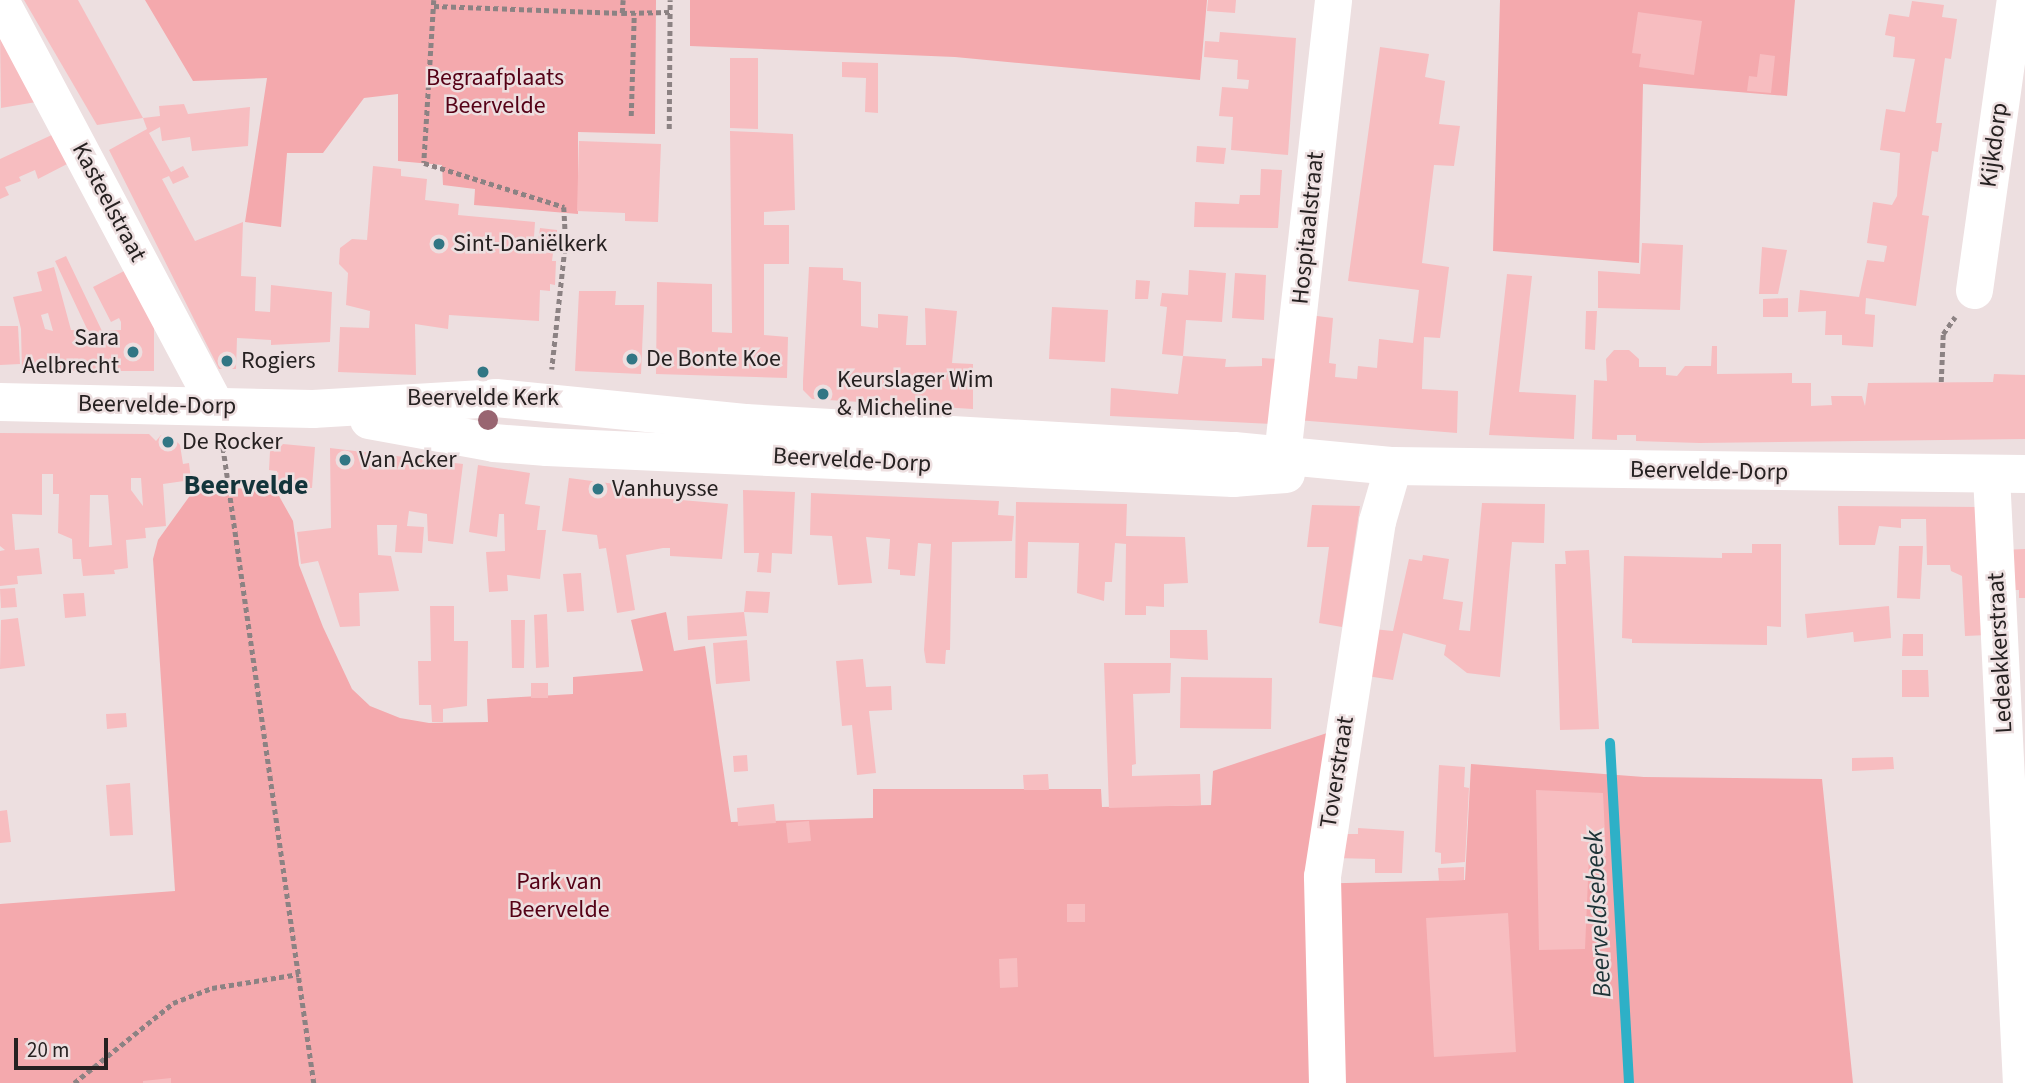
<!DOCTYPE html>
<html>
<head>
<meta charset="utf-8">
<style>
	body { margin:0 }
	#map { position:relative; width:2025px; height:1083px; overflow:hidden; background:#eddfe0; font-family:"Source Sans 3",sans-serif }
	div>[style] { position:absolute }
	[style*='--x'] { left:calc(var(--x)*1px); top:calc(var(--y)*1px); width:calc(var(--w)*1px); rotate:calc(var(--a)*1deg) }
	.green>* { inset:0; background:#f4a9ad }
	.stream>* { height:10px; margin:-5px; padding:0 5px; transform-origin:5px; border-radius:5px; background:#2eb0c7 }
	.building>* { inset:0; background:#f7bdc0 }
	.path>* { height:4.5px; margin-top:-2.25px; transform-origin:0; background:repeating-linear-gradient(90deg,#8c8283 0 5px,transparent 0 8.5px) }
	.minor>* { height:37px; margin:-18.5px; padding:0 18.5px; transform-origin:18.5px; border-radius:18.5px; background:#fff }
	.tertiary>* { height:38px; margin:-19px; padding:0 19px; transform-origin:19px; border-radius:19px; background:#fff }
	.trees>* { width:20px; height:20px; margin:-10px; border-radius:50%; background:#996571 }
	.dots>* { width:19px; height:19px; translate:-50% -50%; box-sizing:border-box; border:4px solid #eddfe0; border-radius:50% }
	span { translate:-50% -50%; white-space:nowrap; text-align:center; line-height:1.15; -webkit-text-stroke:5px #eddfe0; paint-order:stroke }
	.park-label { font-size:24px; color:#550116 }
	.street-label { font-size:24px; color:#262121 }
	.poi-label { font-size:24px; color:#262121 }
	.left { translate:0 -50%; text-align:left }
	.right { translate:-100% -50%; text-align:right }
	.water-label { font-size:26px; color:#1c3236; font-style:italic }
	.quarter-label { font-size:28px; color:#12343a; font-weight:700 }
	.scale { position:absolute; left:14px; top:1038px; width:94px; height:32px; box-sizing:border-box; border:4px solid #262121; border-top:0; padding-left:9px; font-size:21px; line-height:24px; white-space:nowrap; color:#262121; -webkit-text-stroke:5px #eddfe0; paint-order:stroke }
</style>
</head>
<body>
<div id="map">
	<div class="green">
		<div style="clip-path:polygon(145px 0,656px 0,655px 134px,578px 132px,578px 214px,474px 205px,475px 189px,443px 185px,442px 165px,398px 161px,398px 94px,364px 98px,323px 153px,287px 153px,281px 227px,245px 222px,267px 78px,193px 81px)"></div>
		<div style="clip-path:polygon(690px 0,1207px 0,1200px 80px,955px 57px,690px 46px)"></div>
		<div style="clip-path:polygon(1500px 0,1795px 0,1787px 96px,1643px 84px,1639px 263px,1493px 251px)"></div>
		<div style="clip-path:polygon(274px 487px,293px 521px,299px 565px,323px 627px,352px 689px,370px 706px,400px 718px,429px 723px,488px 722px,487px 699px,573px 694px,573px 677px,643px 671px,631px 620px,666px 612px,674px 651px,705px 646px,731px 822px,873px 818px,873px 789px,1101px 789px,1102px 807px,1211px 805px,1213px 771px,1327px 733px,1306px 884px,1465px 880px,1471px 764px,1644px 777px,1822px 779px,1853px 1083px,0 1083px,0 904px,175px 891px,153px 559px,158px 540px,194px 490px)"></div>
	</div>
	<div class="stream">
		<div style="--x:1610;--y:743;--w:341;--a:86.8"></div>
	</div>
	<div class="building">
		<div style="clip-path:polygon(24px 0,78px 0,143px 118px,97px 125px)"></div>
		<div style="clip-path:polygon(1208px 0,1236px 0,1235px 13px,1207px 11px)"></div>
		<div style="clip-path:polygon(1912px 1px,1944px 5px,1942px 17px,1957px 19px,1951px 59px,1945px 58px,1936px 123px,1942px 123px,1938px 152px,1932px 151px,1922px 215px,1929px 216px,1916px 306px,1866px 298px,1865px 314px,1875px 315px,1873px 347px,1842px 345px,1842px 335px,1825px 335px,1826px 311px,1798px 312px,1800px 290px,1859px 297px,1867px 260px,1884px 262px,1887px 246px,1867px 243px,1873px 202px,1892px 205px,1897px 196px,1900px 153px,1880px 150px,1883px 129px,1886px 109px,1905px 112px,1915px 59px,1893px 57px,1895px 37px,1885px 35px,1889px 14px,1909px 17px)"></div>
		<div style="clip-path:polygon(1638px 12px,1702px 21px,1694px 75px,1639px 67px,1641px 54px,1632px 53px)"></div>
		<div style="clip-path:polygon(1220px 32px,1296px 38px,1288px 155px,1231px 150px,1233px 117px,1219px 116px,1222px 87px,1248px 89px,1249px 80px,1237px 79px,1238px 60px,1204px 57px,1205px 41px,1219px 42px)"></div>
		<div style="clip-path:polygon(0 33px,42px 101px,1px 108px)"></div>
		<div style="clip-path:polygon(1380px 47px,1429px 54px,1425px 77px,1445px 81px,1439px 124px,1460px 126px,1454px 166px,1434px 165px,1422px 263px,1449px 267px,1440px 338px,1424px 337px,1422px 389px,1458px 391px,1457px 433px,1297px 420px,1309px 315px,1333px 318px,1329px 363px,1336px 364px,1335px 377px,1357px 379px,1358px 366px,1377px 368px,1379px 339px,1413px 343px,1419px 290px,1348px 281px)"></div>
		<div style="clip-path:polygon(1760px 54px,1775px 56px,1771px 93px,1747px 91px,1749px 76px,1757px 77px)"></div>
		<div style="clip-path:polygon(730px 58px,758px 58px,758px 129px,730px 128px)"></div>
		<div style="clip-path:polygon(842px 62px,878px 63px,878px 113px,865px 112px,866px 78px,842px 77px)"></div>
		<div style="clip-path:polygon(184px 104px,188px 114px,250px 107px,248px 146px,192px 151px,190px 137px,162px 141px,160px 127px,149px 133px,171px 172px,183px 166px,189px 177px,173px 184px,169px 176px,162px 179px,195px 241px,243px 222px,241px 276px,256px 277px,255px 311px,270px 312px,271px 285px,332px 292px,330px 342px,271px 345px,271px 340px,237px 338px,236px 369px,219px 369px,109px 150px,147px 129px,143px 118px,160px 116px,159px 106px)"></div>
		<div style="clip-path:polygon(730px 131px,793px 134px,795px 210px,764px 212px,764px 225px,789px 225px,789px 264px,764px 264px,764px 335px,788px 337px,787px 378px,656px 374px,657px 282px,712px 284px,712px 332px,732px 333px)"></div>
		<div style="clip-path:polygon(56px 133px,71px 162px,38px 179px,35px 170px,19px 177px,21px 181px,5px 187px,9px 195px,0 199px,0 159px)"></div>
		<div style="clip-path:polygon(579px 141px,661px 144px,658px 222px,625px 221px,625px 213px,577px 211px)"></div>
		<div style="clip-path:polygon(1197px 146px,1226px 148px,1224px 164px,1196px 162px)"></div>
		<div style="clip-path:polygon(373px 166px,401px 169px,401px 176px,427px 179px,425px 200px,459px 204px,458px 215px,535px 222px,533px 252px,553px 253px,552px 261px,556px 261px,555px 285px,550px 284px,550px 291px,540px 290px,539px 321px,449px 315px,448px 329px,415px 324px,416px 375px,338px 372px,340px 327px,369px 328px,370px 311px,346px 305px,348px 273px,339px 264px,340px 248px,352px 239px,367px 240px)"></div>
		<div style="clip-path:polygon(1261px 169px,1282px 170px,1278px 228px,1194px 227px,1195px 202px,1239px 204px,1240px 195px,1260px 195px)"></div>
		<div style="clip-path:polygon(540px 228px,557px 230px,557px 243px,538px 242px)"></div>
		<div style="clip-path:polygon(1642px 243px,1683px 245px,1680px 310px,1598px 308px,1598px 271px,1640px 274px)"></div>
		<div style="clip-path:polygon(1762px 247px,1787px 250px,1778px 294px,1759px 294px)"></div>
		<div style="clip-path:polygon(evenodd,66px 256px,102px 331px,121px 330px,121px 322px,119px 318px,111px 322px,93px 287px,126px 270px,154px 325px,154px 371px,22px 371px,21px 329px,13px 297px,42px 291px,37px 272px,54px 267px,71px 330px,88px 331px,55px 261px,66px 256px,48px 313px,53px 331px,45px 329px,41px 315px,48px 313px)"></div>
		<div style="clip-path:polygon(809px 267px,843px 268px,843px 280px,861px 282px,861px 326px,878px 328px,878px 314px,908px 316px,906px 345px,926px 345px,925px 308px,957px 311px,952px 363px,973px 364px,973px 409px,812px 399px,803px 390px,803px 381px)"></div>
		<div style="clip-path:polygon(1189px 270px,1226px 273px,1222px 322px,1186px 320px,1183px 356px,1162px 354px,1167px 307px,1160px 306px,1162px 293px,1188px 295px)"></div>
		<div style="clip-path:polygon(1235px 273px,1266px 275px,1264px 320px,1232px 318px)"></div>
		<div style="clip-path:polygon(1507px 274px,1532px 276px,1519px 392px,1576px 395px,1574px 439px,1489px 435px)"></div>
		<div style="clip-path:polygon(1136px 280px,1150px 281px,1148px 299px,1135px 299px)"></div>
		<div style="clip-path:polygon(579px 291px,616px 291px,615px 305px,644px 305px,641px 374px,575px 371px)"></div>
		<div style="clip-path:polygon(1788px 298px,1788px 317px,1763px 317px,1763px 299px)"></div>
		<div style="clip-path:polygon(1052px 307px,1108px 310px,1105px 362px,1049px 359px)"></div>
		<div style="clip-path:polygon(1586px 311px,1597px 311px,1595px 350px,1585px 349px)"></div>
		<div style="clip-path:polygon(0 326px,18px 326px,20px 364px,0 365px)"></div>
		<div style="clip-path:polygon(1712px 346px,1717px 346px,1717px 374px,1792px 373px,1792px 383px,1811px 383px,1811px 406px,1832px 405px,1831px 396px,1862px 396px,1865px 406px,1868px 383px,1993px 382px,1994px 374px,2025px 375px,2025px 439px,1699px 443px,1636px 441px,1636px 435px,1617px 435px,1617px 440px,1592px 439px,1594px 380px,1607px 381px,1606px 359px,1614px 350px,1629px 350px,1639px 359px,1639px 367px,1666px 367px,1666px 375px,1677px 376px,1685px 366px,1711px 366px)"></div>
		<div style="clip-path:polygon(1183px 356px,1226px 359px,1225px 367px,1262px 366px,1262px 358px,1278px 359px,1273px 424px,1110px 416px,1111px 388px,1178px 394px)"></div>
		<div style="clip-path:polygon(evenodd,0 433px,149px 434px,156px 441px,161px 435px,172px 436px,180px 445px,183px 464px,189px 463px,191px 480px,163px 484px,166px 526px,145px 528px,146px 538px,126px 540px,128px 568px,114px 570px,115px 574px,83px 576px,81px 559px,73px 559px,72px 539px,58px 533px,59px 494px,53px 494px,53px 474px,42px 474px,42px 515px,12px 514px,15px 550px,39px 548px,42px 574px,17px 576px,18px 584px,0 586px,0 551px,5px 550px,0 546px,0 433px,131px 478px,141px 478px,143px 506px,131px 490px,131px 478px,0 433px,90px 495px,108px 495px,112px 545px,89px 547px,90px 495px)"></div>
		<div style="clip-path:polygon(283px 444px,315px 447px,312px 488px,276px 487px,277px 471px,269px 470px,270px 451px,277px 451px)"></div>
		<div style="clip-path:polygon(330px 448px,463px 464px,453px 544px,428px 541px,427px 514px,409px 511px,407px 526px,424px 527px,422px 553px,395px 552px,397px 525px,377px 525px,378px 555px,391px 556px,399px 591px,359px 593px,360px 626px,340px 627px,318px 561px,301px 564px,297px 532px,331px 528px)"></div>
		<div style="clip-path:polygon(478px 465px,530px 473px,525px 504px,540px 506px,537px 530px,546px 530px,540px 579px,507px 575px,508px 591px,489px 592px,486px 552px,505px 551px,504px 514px,499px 514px,497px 537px,469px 532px)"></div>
		<div style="clip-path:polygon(569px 478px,623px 485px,623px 495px,728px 504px,722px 559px,670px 556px,670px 548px,663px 548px,626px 555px,635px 610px,617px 613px,606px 548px,599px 549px,597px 535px,562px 531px)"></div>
		<div style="clip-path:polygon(743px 490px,795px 492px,792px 554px,772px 553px,771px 573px,757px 572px,759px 553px,744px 553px)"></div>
		<div style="clip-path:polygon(811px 493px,999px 501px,998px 515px,1014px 516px,1012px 541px,952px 542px,950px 650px,946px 650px,945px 664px,926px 663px,924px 650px,931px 544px,918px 543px,915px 576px,900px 575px,900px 570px,888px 569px,890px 539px,866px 537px,872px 583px,838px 585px,832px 536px,810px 535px)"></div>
		<div style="clip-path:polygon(1016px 502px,1127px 504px,1126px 536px,1185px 537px,1188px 583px,1164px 584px,1164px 607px,1146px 606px,1146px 615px,1125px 615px,1126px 544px,1115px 543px,1112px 582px,1105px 582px,1104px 601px,1077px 593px,1079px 543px,1028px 542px,1027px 578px,1015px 578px)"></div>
		<div style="clip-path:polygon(1482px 503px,1545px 504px,1544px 543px,1512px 542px,1500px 677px,1467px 673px,1444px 655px,1446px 645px,1403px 633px,1393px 680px,1367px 676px,1373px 629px,1393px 631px,1409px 559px,1422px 561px,1423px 555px,1449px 559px,1443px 599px,1463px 602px,1459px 630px,1470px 631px)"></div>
		<div style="clip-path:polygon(1312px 505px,1360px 506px,1342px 627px,1319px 623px,1329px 547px,1307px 547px)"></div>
		<div style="clip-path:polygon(1838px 506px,1981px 507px,1988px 635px,1965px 636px,1962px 576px,1951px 571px,1950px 565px,1927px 565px,1926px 519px,1901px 519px,1901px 528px,1879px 526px,1875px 545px,1839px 545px)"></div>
		<div style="clip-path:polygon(1752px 544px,1781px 544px,1781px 627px,1767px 626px,1767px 645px,1632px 643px,1632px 639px,1622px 638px,1624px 556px,1722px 558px,1722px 553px,1752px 553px)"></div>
		<div style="clip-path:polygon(1899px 546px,1923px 546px,1920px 599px,1897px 598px)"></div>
		<div style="clip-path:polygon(2025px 549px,2025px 598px,2019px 598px,2019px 590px,2004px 590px,2003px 550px)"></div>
		<div style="clip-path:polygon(1589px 550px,1599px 729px,1560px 730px,1555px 564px,1566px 564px,1565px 551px)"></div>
		<div style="clip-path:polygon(581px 573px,584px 611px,567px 612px,563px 574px)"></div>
		<div style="clip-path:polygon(15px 588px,17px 607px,1px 608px,0 589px)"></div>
		<div style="clip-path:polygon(746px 591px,770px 592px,768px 613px,744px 612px)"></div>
		<div style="clip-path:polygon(84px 593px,86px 616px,65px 618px,63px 594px)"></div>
		<div style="clip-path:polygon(430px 606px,454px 606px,454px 641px,468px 641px,467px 706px,443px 709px,443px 722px,432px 722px,431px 705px,419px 705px,418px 661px,431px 661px)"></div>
		<div style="clip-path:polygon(1889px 606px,1891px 638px,1854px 642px,1853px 632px,1807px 638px,1805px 614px)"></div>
		<div style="clip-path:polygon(744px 612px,747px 636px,688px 640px,687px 616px)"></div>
		<div style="clip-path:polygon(547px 614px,549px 667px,536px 668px,534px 615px)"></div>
		<div style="clip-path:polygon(18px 618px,25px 666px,0 669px,1px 620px)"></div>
		<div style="clip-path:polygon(511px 620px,525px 620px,524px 668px,512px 668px)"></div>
		<div style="clip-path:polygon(1170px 630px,1207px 630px,1208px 660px,1170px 658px)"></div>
		<div style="clip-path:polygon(1903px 634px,1923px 634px,1923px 656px,1902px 656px)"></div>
		<div style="clip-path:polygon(747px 640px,750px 681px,716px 684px,713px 643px)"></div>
		<div style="clip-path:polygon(863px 659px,866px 687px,891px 686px,892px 710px,869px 711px,876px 773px,857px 775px,852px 725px,842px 726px,836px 661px)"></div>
		<div style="clip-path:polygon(1104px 663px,1171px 663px,1170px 693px,1133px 694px,1136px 764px,1132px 765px,1132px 776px,1200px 774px,1201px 805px,1109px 808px)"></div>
		<div style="clip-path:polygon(1902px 670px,1928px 670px,1929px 697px,1902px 697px)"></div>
		<div style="clip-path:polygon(1181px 677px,1272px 678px,1271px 729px,1180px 728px)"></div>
		<div style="clip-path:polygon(531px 683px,548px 683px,548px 698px,531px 698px)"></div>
		<div style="clip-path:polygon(126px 713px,127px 727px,107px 729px,106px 714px)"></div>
		<div style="clip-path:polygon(747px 755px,748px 771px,734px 772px,733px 756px)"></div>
		<div style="clip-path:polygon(1893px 757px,1894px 769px,1852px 771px,1852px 758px)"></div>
		<div style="clip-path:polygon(1439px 765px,1465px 767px,1464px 787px,1469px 788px,1465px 862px,1441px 864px,1441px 853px,1435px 852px)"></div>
		<div style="clip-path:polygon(1048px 774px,1049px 790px,1024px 790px,1023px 775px)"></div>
		<div style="clip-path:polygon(130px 783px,133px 835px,110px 836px,106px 785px)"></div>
		<div style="clip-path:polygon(1536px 790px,1603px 793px,1606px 856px,1589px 856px,1585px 949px,1539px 950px)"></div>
		<div style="clip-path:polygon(774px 804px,776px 823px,738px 826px,737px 808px)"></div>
		<div style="clip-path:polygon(7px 810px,11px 842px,0 843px,0 811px)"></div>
		<div style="clip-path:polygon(809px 821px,811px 841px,788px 843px,786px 823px)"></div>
		<div style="clip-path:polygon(1358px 828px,1404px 831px,1402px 873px,1375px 873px,1375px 859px,1335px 858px,1335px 834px,1358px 834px)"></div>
		<div style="clip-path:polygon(1464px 867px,1464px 880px,1439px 881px,1438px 868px)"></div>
		<div style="clip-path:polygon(1067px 904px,1085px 904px,1085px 922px,1067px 922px)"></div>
		<div style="clip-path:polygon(1508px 913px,1516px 1052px,1434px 1057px,1426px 918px)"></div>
		<div style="clip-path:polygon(1017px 958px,1018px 987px,1000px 988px,999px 959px)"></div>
		<div style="clip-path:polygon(171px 1078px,171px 1083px,143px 1083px,143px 1081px)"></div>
	</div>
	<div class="path">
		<div style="--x:434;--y:0;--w:163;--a:93.5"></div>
		<div style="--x:424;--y:163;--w:147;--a:17.4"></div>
		<div style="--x:564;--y:207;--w:33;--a:87"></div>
		<div style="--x:566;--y:240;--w:130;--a:96.2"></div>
		<div style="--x:434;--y:6;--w:188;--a:2.1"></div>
		<div style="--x:622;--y:13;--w:13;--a:-86"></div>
		<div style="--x:622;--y:13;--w:48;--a:-1.2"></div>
		<div style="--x:430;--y:73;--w:125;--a:3.2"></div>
		<div style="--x:631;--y:116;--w:103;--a:-88.3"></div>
		<div style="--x:669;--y:129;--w:129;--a:-89.6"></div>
		<div style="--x:1941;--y:382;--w:48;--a:-87.6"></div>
		<div style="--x:1943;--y:334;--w:21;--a:-55"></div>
		<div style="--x:222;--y:439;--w:651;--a:81.87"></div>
		<div style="--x:74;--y:1083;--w:127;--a:-38.9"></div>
		<div style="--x:173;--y:1003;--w:42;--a:-21"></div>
		<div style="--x:212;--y:988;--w:88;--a:-9.1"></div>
	</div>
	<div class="minor">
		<div style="--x:0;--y:0;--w:460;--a:62"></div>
		<div style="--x:1974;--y:290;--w:293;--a:-82"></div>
		<div style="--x:1282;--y:455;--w:458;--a:-83.6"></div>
		<div style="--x:1991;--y:475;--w:609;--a:87.18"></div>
		<div style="--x:1327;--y:1083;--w:207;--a:-91.4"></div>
		<div style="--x:1322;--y:876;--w:359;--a:-81.2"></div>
		<div style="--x:1377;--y:521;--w:57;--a:-73.8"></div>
	</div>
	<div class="tertiary">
		<div style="--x:0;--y:402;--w:313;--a:1.3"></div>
		<div style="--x:313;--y:409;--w:183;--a:-3.4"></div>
		<div style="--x:496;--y:398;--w:250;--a:5.7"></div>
		<div style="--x:745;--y:423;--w:490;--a:3.3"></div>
		<div style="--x:1234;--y:451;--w:160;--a:5.4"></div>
		<div style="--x:1393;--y:466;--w:632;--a:0.73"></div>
		<div style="--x:369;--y:420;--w:127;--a:10.4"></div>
		<div style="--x:494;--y:443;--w:53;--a:4.3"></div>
		<div style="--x:547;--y:447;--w:687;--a:2.59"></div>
		<div style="--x:1233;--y:478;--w:53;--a:-4.3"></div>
	</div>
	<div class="trees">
		<div style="left:488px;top:420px"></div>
	</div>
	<div class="dots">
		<div style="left:439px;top:244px;background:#317684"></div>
		<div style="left:133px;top:352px;background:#317684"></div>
		<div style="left:632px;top:359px;background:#317684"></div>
		<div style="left:227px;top:361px;background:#317684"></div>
		<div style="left:483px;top:372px;background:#317684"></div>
		<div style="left:823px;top:394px;background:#317684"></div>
		<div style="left:168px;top:442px;background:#317684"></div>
		<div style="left:345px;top:460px;background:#317684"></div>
		<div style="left:598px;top:489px;background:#317684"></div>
	</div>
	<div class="park-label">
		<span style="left:495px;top:92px">Begraafplaats<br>Beervelde</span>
		<span style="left:559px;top:896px">Park van<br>Beervelde</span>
	</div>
	<div class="street-label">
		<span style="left:1994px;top:145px;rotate:-82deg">Kijkdorp</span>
		<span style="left:109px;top:202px;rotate:62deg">Kasteelstraat</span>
		<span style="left:1308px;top:228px;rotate:-84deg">Hospitaalstraat</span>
		<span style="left:157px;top:405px;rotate:1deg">Beervelde-Dorp</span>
		<span style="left:852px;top:460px;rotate:3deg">Beervelde-Dorp</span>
		<span style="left:1709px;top:471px;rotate:1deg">Beervelde-Dorp</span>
		<span style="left:2000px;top:653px;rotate:-93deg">Ledeakkerstraat</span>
		<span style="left:1337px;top:772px;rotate:-81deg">Toverstraat</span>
	</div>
	<div class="poi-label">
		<span class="left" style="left:453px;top:244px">Sint-Daniëlkerk</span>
		<span class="right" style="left:119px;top:352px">Sara<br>Aelbrecht</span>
		<span class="left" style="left:646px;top:359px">De Bonte Koe</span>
		<span class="left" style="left:241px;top:361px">Rogiers</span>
		<span class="left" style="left:837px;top:394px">Keurslager Wim<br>&amp; Micheline</span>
		<span style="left:483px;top:398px">Beervelde Kerk</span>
		<span class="left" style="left:182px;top:442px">De Rocker</span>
		<span class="left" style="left:359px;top:460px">Van Acker</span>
		<span class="left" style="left:612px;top:489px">Vanhuysse</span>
	</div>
	<div class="water-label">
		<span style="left:1598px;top:914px;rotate:-93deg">Beerveldsebeek</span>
	</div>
	<div class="quarter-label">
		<span style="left:246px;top:485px">Beervelde</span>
	</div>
	<div class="scale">20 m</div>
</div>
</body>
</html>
